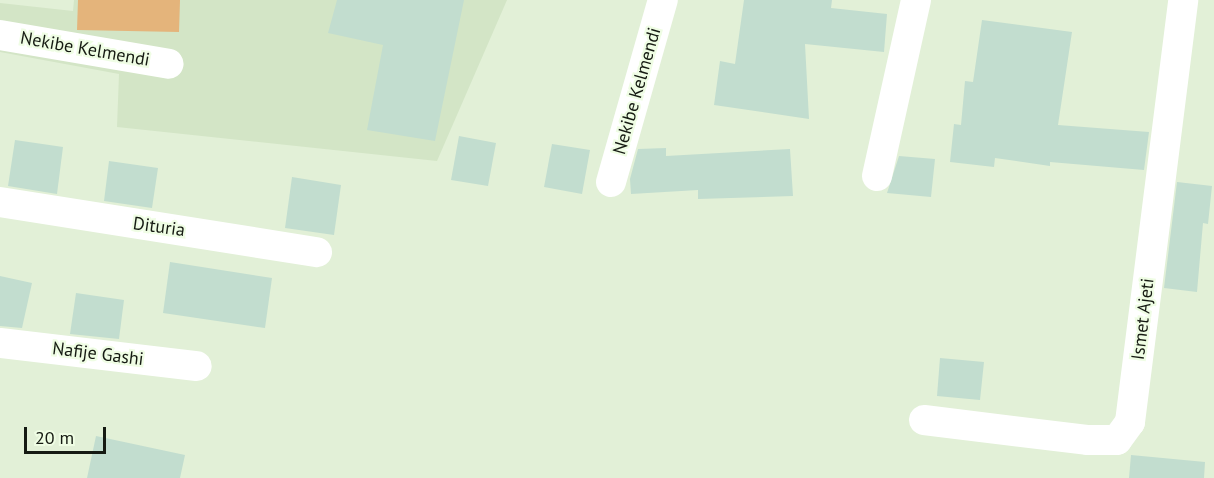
<!DOCTYPE html>
<html>
<head>
<meta charset="utf-8">
<style>
	body { margin:0 }
	#map { position:relative; width:1214px; height:478px; overflow:hidden; background:#e2f0d7; font-family:"PT Sans",sans-serif }
	div>[style] { position:absolute }
	[style*='--x'] { left:calc(var(--x)*1px); top:calc(var(--y)*1px); width:calc(var(--w)*1px); rotate:calc(var(--a)*1deg) }
	.built>* { inset:0; background:#d3e5c6 }
	.green>* { inset:0; background:#e4b47b }
	.building>* { inset:0; background:#c2ddcf }
	.minor>* { height:30px; margin:-15px; padding:0 15px; transform-origin:15px; border-radius:15px; background:#fff }
	span { translate:-50% -50%; white-space:nowrap; text-align:center; line-height:1.15; -webkit-text-stroke:4.5px #effde4; paint-order:stroke }
	.street-label { font-size:18px; color:#151a12 }
	.scale { position:absolute; left:24px; top:427px; width:82px; height:27px; box-sizing:border-box; border:3px solid #151a12; border-top:0; padding-left:8px; font-size:18px; line-height:21px; white-space:nowrap; color:#151a12; -webkit-text-stroke:4px #effde4; paint-order:stroke }
</style>
</head>
<body>
<div id="map">
	<div class="built">
		<div style="clip-path:polygon(74px 0,507px 0,437px 161px,117px 127px,119px 74px,0 52px,0 3px,73px 11px)"></div>
	</div>
	<div class="green">
		<div style="clip-path:polygon(78px 0,180px 0,179px 32px,77px 30px)"></div>
	</div>
	<div class="building">
		<div style="clip-path:polygon(337px 0,464px 0,435px 141px,367px 130px,383px 45px,328px 33px)"></div>
		<div style="clip-path:polygon(744px 0,832px 0,831px 8px,887px 14px,884px 52px,805px 44px,809px 119px,714px 105px,720px 61px,735px 64px)"></div>
		<div style="clip-path:polygon(982px 20px,1072px 32px,1058px 125px,1149px 132px,1144px 170px,1050px 162px,1050px 166px,995px 158px,994px 167px,950px 162px,954px 124px,961px 125px,965px 81px,973px 82px)"></div>
		<div style="clip-path:polygon(459px 136px,496px 143px,488px 186px,451px 180px)"></div>
		<div style="clip-path:polygon(15px 140px,63px 147px,57px 194px,8px 186px)"></div>
		<div style="clip-path:polygon(552px 144px,590px 150px,582px 194px,544px 187px)"></div>
		<div style="clip-path:polygon(666px 148px,666px 156px,790px 149px,793px 196px,698px 199px,698px 190px,631px 194px,630px 179px,638px 149px)"></div>
		<div style="clip-path:polygon(899px 156px,935px 159px,931px 197px,887px 193px)"></div>
		<div style="clip-path:polygon(109px 161px,158px 168px,152px 208px,104px 201px)"></div>
		<div style="clip-path:polygon(292px 177px,341px 185px,334px 235px,285px 228px)"></div>
		<div style="clip-path:polygon(1177px 182px,1212px 186px,1208px 224px,1203px 223px,1197px 292px,1164px 288px)"></div>
		<div style="clip-path:polygon(170px 262px,272px 278px,265px 328px,163px 313px)"></div>
		<div style="clip-path:polygon(0 276px,32px 283px,22px 328px,0 326px)"></div>
		<div style="clip-path:polygon(76px 293px,124px 300px,119px 339px,70px 334px)"></div>
		<div style="clip-path:polygon(940px 358px,984px 362px,980px 400px,937px 396px)"></div>
		<div style="clip-path:polygon(96px 436px,185px 455px,180px 478px,87px 478px)"></div>
		<div style="clip-path:polygon(1131px 455px,1205px 462px,1204px 478px,1129px 478px)"></div>
	</div>
	<div class="minor">
		<div style="--x:0;--y:35;--w:171;--a:9.7"></div>
		<div style="--x:877;--y:176;--w:180;--a:-77.5"></div>
		<div style="--x:611;--y:182;--w:189;--a:-74.1"></div>
		<div style="--x:0;--y:202;--w:321;--a:9"></div>
		<div style="--x:0;--y:343;--w:198;--a:6.7"></div>
		<div style="--x:924;--y:420;--w:164;--a:7"></div>
		<div style="--x:1087;--y:440;--w:30;--a:0"></div>
		<div style="--x:1117;--y:440;--w:22;--a:-54"></div>
		<div style="--x:1130;--y:422;--w:425;--a:-82.8"></div>
	</div>
	<div class="street-label">
		<span style="left:85px;top:49px;rotate:10deg">Nekibe Kelmendi</span>
		<span style="left:637px;top:91px;rotate:-74deg">Nekibe Kelmendi</span>
		<span style="left:159px;top:227px;rotate:8deg">Dituria</span>
		<span style="left:1143px;top:319px;rotate:-83deg">Ismet Ajeti</span>
		<span style="left:98px;top:354px;rotate:7deg">Nafije Gashi</span>
	</div>
	<div class="scale">20 m</div>
</div>
</body>
</html>
